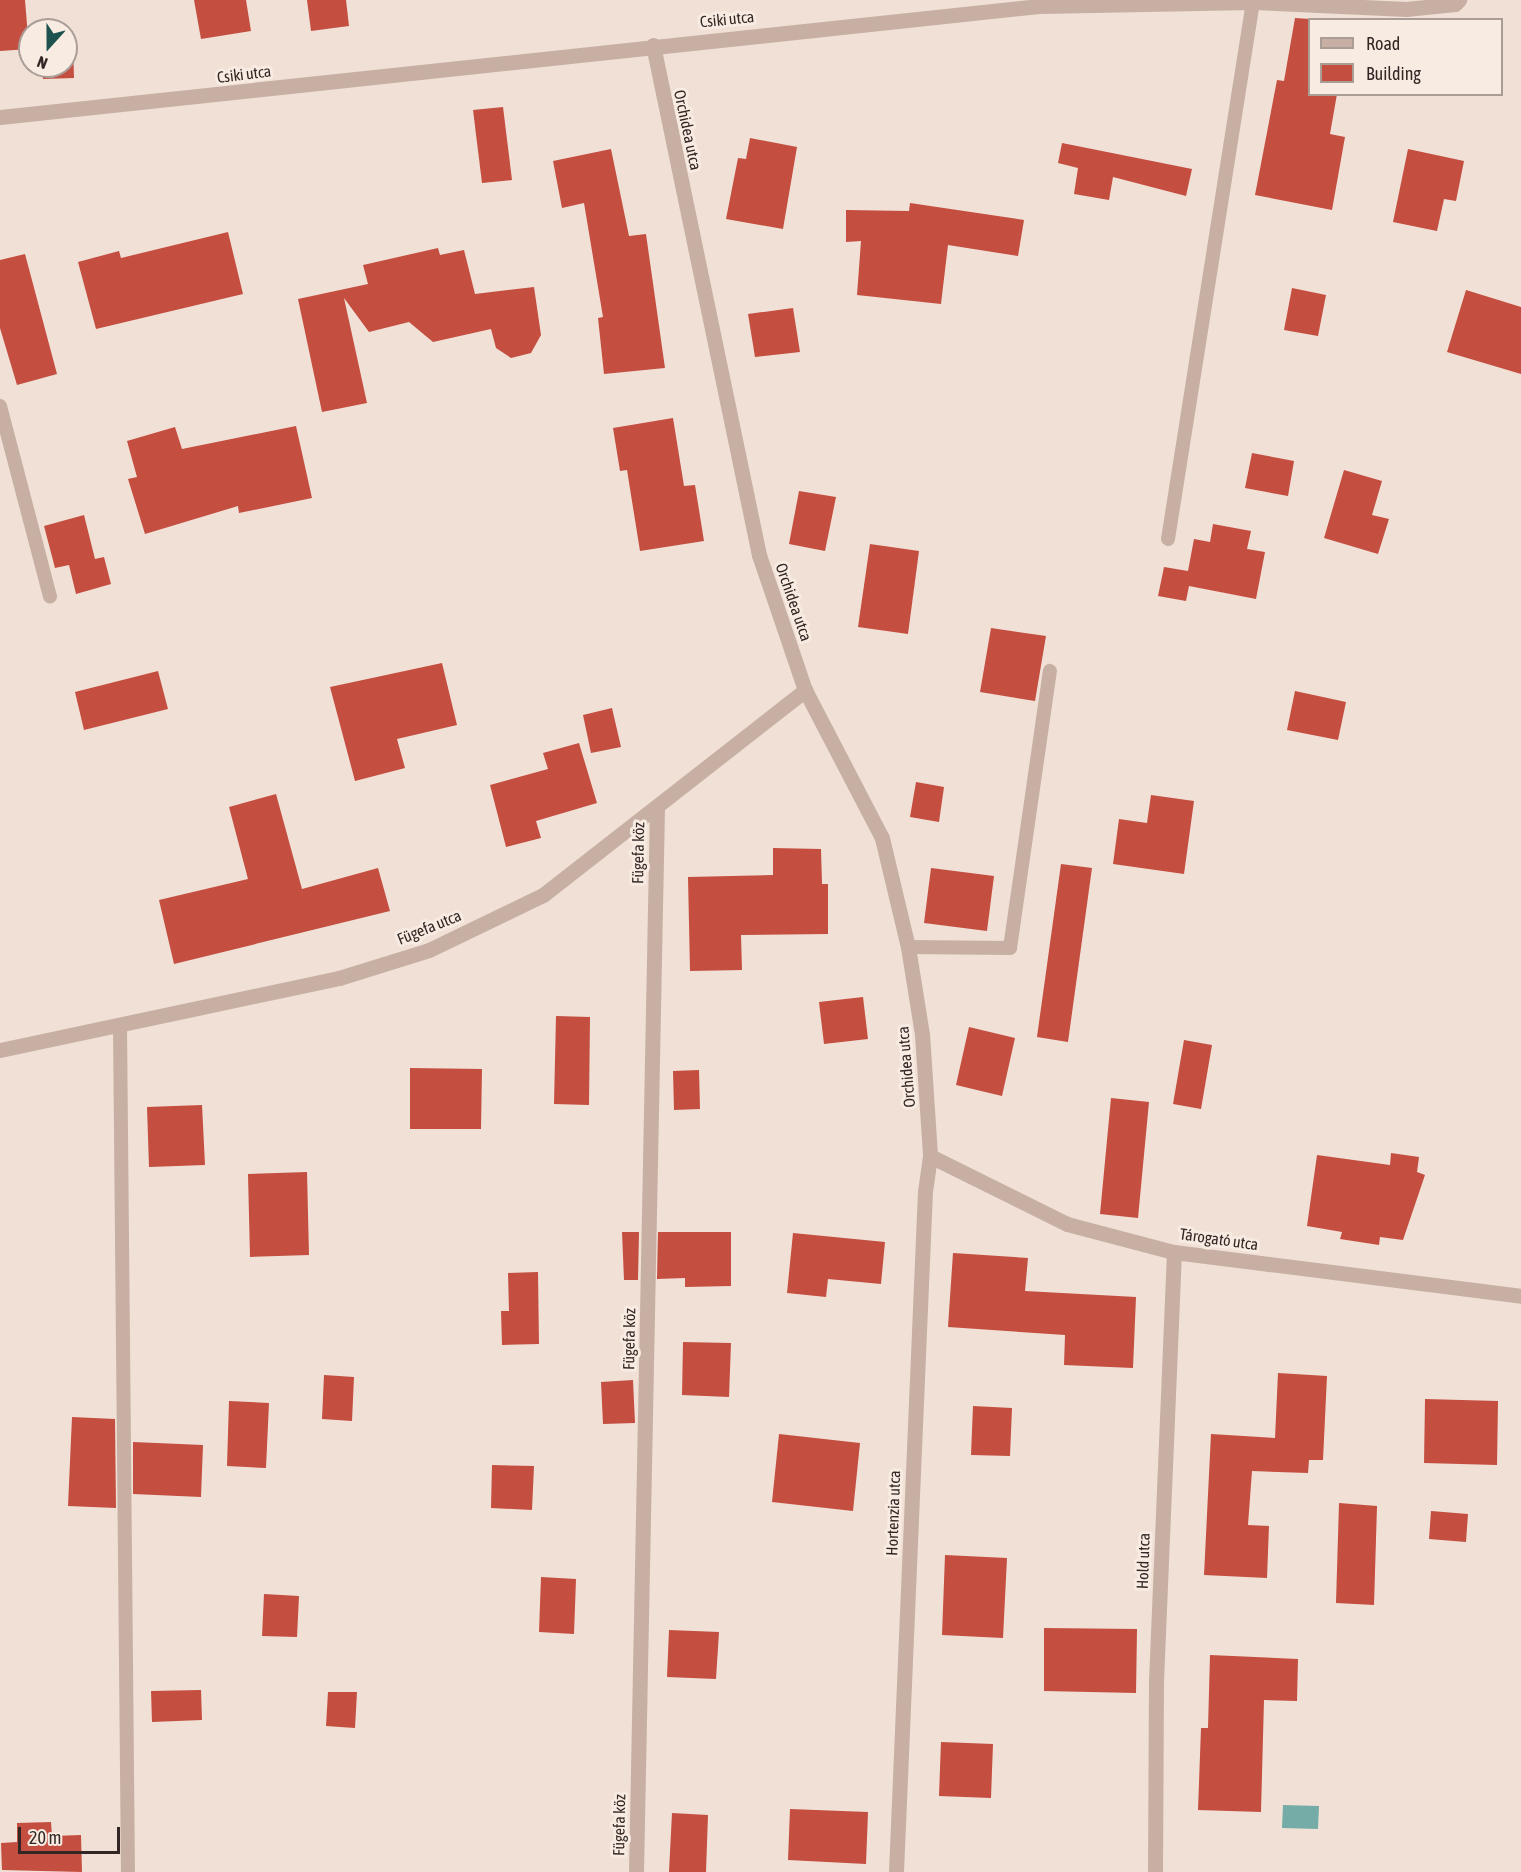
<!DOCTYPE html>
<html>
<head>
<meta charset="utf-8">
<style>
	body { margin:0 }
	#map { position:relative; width:1521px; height:1872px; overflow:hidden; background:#f0e0d6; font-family:"Asap Condensed",sans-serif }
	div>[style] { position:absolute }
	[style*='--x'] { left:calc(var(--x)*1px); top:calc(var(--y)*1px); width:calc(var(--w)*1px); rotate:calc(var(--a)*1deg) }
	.water>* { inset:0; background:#76aca7 }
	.building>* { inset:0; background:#c44e40 }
	.lane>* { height:14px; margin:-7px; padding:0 7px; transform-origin:7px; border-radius:7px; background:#c7afa3 }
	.street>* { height:15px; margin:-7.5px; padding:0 7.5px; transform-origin:7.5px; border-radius:7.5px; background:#c7afa3 }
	span { translate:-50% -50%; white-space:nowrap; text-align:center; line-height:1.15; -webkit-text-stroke:6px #f8ebe2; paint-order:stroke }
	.street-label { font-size:16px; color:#322725 }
	.legend { position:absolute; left:1308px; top:18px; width:195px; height:78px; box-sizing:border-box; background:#f8ebe2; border:2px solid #a99d96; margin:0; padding:8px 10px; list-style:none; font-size:18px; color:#322725 }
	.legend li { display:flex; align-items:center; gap:12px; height:30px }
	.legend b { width:30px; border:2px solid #a99d96 }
	.north { position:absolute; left:18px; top:18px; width:60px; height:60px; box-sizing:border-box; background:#f8ebe2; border:2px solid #a99d96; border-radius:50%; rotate:201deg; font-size:16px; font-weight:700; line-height:24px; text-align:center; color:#322725 }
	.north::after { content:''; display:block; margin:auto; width:21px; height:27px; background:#1c534f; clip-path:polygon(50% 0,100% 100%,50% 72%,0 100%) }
	.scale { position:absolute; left:18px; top:1827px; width:102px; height:27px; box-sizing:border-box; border:3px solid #322725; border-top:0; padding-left:8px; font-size:18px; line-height:21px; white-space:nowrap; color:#322725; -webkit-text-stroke:4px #f8ebe2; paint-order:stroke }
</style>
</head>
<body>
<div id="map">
	<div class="water">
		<div style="clip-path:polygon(1283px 1805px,1319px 1806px,1318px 1829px,1282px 1828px)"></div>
	</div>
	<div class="building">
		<div style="clip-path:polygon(0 0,25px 0,29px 49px,0 51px)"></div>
		<div style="clip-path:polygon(194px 0,246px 0,251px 31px,201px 39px)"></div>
		<div style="clip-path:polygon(307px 0,346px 0,349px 26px,311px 31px)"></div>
		<div style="clip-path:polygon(1295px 18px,1310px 19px,1310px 94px,1337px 94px,1330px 134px,1345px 137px,1332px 210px,1255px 195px,1277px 80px,1284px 81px)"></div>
		<div style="clip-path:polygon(66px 45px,73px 45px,74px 78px,43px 79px,42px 66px,66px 66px)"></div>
		<div style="clip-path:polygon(503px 107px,512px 180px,482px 183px,473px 110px)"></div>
		<div style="clip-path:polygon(750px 138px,797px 147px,783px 229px,726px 219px,738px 158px,746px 159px)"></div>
		<div style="clip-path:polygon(1062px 143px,1192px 169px,1186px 196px,1113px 177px,1109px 200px,1074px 194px,1078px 168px,1058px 163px)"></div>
		<div style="clip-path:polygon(611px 149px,629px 236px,646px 234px,665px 368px,604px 374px,598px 318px,603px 317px,584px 203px,562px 208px,553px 161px)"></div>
		<div style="clip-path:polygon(1408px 149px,1464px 161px,1456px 201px,1444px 199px,1437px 231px,1393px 222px)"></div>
		<div style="clip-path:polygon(910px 203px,1024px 220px,1018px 256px,948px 245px,941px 304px,857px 295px,861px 241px,846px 242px,846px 210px,909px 211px)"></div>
		<div style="clip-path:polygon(228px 232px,243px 294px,96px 329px,78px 262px,119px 251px,121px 258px)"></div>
		<div style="clip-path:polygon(438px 248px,440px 255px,464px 250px,475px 294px,534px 287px,541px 335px,531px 353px,511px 358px,496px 348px,491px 329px,433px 342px,409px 322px,369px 332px,344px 298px,367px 403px,322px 412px,298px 299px,368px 284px,363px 265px)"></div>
		<div style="clip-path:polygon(25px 254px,57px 374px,17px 385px,0 328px,0 260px)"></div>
		<div style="clip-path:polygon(1292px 288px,1326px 295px,1318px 336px,1284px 330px)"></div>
		<div style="clip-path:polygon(1466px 290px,1521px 307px,1521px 374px,1447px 352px)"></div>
		<div style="clip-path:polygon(793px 308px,800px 352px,755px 357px,748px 314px)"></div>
		<div style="clip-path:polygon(673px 418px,684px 486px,695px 485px,704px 541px,640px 551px,627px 470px,620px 471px,613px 428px)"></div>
		<div style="clip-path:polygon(296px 426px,312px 498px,239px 513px,238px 506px,145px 534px,128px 479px,137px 477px,127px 441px,175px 427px,182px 449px)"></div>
		<div style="clip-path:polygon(1252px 453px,1294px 461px,1288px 496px,1245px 488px)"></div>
		<div style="clip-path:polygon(1344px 470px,1382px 481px,1372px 515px,1389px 519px,1378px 554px,1324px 538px)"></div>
		<div style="clip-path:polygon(799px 491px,836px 497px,825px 551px,789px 544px)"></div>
		<div style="clip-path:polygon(84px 515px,95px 559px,104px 557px,111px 584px,76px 594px,69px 565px,55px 568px,44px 526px)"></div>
		<div style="clip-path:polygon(1213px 524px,1251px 531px,1247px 549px,1265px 552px,1256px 599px,1189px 586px,1186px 601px,1158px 596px,1164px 567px,1188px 571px,1194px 539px,1210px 542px)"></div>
		<div style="clip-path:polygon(870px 544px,919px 551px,908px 634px,858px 627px)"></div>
		<div style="clip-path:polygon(991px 628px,1046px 636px,1035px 701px,980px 692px)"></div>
		<div style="clip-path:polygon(442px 663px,457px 725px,397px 739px,405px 768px,355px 781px,330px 687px)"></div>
		<div style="clip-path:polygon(158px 671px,168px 709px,84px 730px,75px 692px)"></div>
		<div style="clip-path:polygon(1295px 691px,1346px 702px,1338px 740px,1287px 730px)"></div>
		<div style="clip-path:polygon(612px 708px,621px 747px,591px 753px,583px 715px)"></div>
		<div style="clip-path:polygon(579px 743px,597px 803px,536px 821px,541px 838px,506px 847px,490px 785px,548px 769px,543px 753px)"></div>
		<div style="clip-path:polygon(916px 782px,944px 787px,939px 822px,910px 817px)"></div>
		<div style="clip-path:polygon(276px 794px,302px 889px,378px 868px,390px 911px,174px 964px,159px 900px,248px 879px,229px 807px)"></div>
		<div style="clip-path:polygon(1151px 795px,1194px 801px,1184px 874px,1113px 864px,1119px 819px,1147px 823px)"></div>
		<div style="clip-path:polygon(773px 848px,821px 849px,822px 884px,828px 884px,828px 934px,741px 935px,742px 970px,690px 971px,688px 877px,773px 875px)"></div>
		<div style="clip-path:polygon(1061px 864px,1092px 868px,1068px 1042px,1037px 1037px)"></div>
		<div style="clip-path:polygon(931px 868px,994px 876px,987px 931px,924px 923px)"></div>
		<div style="clip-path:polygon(863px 997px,868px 1039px,824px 1044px,819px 1002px)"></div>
		<div style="clip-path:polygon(556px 1016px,590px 1017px,589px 1105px,554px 1104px)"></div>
		<div style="clip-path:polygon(969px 1027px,1015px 1038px,1002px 1096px,956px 1085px)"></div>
		<div style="clip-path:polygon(1184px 1040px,1212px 1045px,1201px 1109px,1173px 1104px)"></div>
		<div style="clip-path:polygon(410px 1068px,482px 1069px,481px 1129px,410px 1129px)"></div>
		<div style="clip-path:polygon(699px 1070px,700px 1109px,674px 1110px,673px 1071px)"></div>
		<div style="clip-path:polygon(1111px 1098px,1149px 1102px,1138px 1218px,1100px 1214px)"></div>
		<div style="clip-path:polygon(202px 1105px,205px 1165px,149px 1167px,147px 1107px)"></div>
		<div style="clip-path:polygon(1391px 1153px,1419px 1157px,1417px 1172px,1425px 1175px,1403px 1240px,1380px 1237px,1379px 1245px,1340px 1239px,1342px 1232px,1307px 1226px,1317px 1155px,1390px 1165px)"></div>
		<div style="clip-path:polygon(307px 1172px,309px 1255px,250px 1257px,248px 1174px)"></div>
		<div style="clip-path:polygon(622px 1232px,639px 1232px,638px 1280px,624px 1280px)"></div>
		<div style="clip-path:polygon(658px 1232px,731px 1232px,731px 1286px,685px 1287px,685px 1278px,657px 1279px)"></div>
		<div style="clip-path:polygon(793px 1233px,885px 1242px,881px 1284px,828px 1279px,826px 1297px,787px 1293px)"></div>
		<div style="clip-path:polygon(953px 1253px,1028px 1258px,1025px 1291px,1136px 1297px,1133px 1368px,1064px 1365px,1065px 1335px,948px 1327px)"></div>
		<div style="clip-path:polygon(538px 1272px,539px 1344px,502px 1345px,501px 1311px,509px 1311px,508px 1273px)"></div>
		<div style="clip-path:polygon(683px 1342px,731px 1343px,729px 1397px,682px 1395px)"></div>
		<div style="clip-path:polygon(1278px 1373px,1327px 1376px,1323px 1460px,1309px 1460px,1308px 1473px,1252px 1471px,1248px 1525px,1269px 1526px,1267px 1578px,1204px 1575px,1211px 1434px,1275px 1438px)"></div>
		<div style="clip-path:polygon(324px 1375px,354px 1377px,352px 1421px,322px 1419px)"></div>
		<div style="clip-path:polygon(633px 1380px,635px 1423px,603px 1424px,601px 1382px)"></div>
		<div style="clip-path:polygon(1425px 1399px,1498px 1401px,1497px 1465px,1424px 1463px)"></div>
		<div style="clip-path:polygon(229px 1401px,269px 1403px,266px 1468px,227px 1466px)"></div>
		<div style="clip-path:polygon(973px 1406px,1012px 1408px,1010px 1456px,971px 1455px)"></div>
		<div style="clip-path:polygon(72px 1417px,115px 1419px,116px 1508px,68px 1506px)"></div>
		<div style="clip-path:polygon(779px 1434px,860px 1443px,853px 1511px,772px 1502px)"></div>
		<div style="clip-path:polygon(133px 1442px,203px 1445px,201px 1497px,133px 1494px)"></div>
		<div style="clip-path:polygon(492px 1465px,534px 1466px,532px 1510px,491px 1508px)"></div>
		<div style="clip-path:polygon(1339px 1503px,1377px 1506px,1374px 1605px,1336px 1603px)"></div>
		<div style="clip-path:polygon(1431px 1511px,1468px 1514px,1466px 1542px,1429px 1539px)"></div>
		<div style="clip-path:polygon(945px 1555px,1007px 1558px,1003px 1638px,942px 1635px)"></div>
		<div style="clip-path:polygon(541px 1577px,576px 1579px,574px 1634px,539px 1632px)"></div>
		<div style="clip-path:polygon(264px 1594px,299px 1596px,297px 1637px,262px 1636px)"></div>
		<div style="clip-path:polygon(1044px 1628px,1137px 1629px,1136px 1693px,1044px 1691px)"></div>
		<div style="clip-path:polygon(669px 1630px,719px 1632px,716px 1679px,667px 1677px)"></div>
		<div style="clip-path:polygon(1210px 1655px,1298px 1659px,1297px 1701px,1264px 1700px,1261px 1812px,1198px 1810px,1201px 1728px,1208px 1728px)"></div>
		<div style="clip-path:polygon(201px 1690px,202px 1720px,152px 1722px,151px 1691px)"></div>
		<div style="clip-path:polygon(328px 1692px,357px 1692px,355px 1728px,326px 1726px)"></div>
		<div style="clip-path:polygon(941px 1742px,993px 1744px,991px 1798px,939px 1796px)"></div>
		<div style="clip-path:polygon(790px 1809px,868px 1812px,866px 1864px,788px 1860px)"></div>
		<div style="clip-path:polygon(672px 1813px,708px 1815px,706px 1872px,669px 1872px)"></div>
		<div style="clip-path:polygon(51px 1822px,52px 1836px,81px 1835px,82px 1872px,2px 1870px,1px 1843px,17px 1842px,17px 1823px)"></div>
	</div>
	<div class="lane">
		<div style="--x:0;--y:406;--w:197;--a:75.3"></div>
		<div style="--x:1168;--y:539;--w:544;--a:-81.01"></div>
		<div style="--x:908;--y:947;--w:102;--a:0.6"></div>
		<div style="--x:1010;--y:948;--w:280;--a:-81.8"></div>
		<div style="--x:120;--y:1026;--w:846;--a:89.46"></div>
	</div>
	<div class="street">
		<div style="--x:653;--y:45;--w:521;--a:78.26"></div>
		<div style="--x:759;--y:555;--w:143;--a:71.2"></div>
		<div style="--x:805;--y:690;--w:167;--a:62.5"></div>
		<div style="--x:882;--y:838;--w:112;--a:76.6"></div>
		<div style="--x:908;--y:947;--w:88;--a:80.9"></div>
		<div style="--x:922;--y:1034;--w:122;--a:86.2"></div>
		<div style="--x:930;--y:1156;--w:35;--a:98"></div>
		<div style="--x:925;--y:1191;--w:682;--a:92.44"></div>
		<div style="--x:0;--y:117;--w:1045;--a:-6.1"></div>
		<div style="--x:1039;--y:6;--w:214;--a:-1.1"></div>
		<div style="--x:1253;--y:2;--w:153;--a:2.6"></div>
		<div style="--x:1406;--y:9;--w:49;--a:-5.8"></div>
		<div style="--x:1455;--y:4;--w:6;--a:-45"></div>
		<div style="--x:0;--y:1050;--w:347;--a:-12"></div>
		<div style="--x:339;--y:978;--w:94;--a:-17.3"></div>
		<div style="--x:429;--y:950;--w:127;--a:-25.8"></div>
		<div style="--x:543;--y:895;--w:333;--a:-38"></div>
		<div style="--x:930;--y:1156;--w:153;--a:26.4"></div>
		<div style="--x:1067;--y:1224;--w:111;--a:14.7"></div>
		<div style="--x:1174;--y:1252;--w:350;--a:7.2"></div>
		<div style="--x:636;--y:1872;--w:1065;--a:-88.87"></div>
		<div style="--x:1155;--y:1872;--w:191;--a:-89.7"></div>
		<div style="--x:1156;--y:1681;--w:429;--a:-87.6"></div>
	</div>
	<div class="street-label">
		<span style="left:727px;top:19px;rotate:-6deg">Csiki utca</span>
		<span style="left:244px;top:74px;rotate:-7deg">Csiki utca</span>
		<span style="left:688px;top:130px;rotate:78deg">Orchidea utca</span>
		<span style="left:794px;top:602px;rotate:71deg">Orchidea utca</span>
		<span style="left:638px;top:853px;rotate:-89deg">Fügefa köz</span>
		<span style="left:429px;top:927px;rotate:-22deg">Fügefa utca</span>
		<span style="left:906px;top:1067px;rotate:-95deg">Orchidea utca</span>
		<span style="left:1219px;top:1239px;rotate:8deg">Tárogató utca</span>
		<span style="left:629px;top:1339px;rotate:-89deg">Fügefa köz</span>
		<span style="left:893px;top:1513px;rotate:-88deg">Hortenzia utca</span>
		<span style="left:1143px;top:1561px;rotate:-88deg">Hold utca</span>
		<span style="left:619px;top:1825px;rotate:-89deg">Fügefa köz</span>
	</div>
	<ul class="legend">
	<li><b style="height:8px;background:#c7afa3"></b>Road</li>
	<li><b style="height:16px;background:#c44e40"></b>Building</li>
	</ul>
	<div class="north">N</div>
	<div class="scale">20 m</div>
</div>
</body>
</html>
